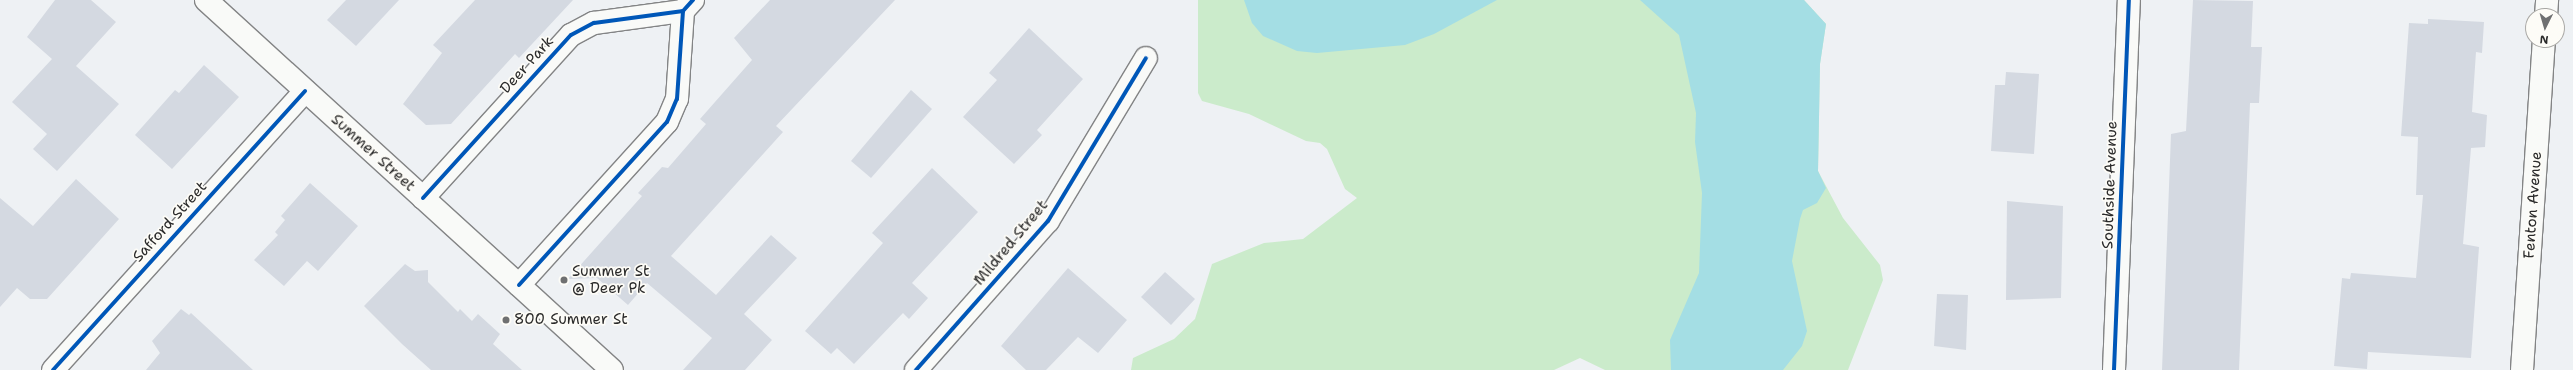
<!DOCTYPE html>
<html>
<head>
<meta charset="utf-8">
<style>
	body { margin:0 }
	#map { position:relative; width:2573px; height:370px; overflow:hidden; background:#eef1f4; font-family:"Shantell Sans",sans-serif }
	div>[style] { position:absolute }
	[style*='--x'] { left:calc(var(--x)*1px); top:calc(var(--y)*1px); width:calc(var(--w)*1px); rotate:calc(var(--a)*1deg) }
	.green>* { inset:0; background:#cbebcb }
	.water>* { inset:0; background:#a4dee4 }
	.building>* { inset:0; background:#d4d9e1 }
	.roads { filter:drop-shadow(1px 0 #838485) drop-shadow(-1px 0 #838485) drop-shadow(0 1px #838485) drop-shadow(0 -1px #838485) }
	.street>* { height:22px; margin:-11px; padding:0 11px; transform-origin:11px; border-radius:11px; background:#f9faf8 }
	.secondary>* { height:22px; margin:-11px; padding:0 11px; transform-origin:11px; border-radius:11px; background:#f9faf8 }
	.cycleway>* { height:4px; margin:-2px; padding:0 2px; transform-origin:2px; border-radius:2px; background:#0057b8 }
	.dots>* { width:11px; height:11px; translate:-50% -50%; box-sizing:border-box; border:2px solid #fdfcf7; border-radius:50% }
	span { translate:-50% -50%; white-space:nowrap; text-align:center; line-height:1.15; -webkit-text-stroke:3.5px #fdfcf7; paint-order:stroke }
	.street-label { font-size:15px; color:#2b2b2b }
	.poi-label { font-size:15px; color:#2b2b2b }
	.left { translate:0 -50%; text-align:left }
	.north { position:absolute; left:2525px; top:8px; width:40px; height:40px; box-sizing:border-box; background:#fdfcf7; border:1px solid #a9a8a5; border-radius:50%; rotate:185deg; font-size:11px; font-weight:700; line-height:16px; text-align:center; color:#2b2b2b }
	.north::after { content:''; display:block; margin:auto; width:14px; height:18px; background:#6f7071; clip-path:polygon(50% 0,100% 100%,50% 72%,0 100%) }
</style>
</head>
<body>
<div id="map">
	<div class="green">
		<div style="clip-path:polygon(1198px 0,1804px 0,1826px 24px,1820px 64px,1818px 171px,1843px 218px,1880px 265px,1883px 280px,1848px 370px,1605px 370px,1580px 358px,1554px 370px,1131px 370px,1133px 358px,1174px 339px,1195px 319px,1212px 264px,1264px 243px,1303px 239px,1357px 198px,1345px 189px,1327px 149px,1320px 143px,1306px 141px,1249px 114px,1202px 101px,1198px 93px)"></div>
	</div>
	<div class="water">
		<div style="clip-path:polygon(1244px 0,1497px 0,1434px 34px,1405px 45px,1317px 53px,1297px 51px,1263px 36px,1252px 23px)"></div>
		<div style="clip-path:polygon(1640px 0,1804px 0,1826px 24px,1820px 64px,1818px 171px,1826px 188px,1817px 203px,1803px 210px,1800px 219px,1792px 261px,1807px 331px,1802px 346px,1783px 370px,1671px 370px,1670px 340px,1699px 273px,1702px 193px,1695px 142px,1696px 113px,1679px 35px)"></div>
	</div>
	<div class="building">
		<div style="clip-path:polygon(55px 0,91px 0,116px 22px,76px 66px,119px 104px,57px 171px,33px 149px,47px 134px,12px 102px,52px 59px,27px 37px)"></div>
		<div style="clip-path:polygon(346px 0,399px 0,356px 46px,327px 20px)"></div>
		<div style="clip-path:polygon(475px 0,573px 0,519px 58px,515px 54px,451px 124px,426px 125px,403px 104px,442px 53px,433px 45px)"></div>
		<div style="clip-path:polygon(770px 0,895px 0,776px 126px,783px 132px,671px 256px,716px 295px,771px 235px,797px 258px,744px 314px,772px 340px,745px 370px,683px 370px,712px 338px,647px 283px,628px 305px,597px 278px,568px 279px,642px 196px,638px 193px,662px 167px,668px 168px,706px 124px,700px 119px,752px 60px,734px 38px)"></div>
		<div style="clip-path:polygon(2193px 0,2253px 1px,2251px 47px,2262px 47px,2259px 103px,2250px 103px,2239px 370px,2162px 370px,2171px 134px,2186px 131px)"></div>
		<div style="clip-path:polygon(2428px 19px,2484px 22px,2482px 53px,2476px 52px,2472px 112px,2487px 115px,2485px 147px,2471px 148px,2463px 244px,2479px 247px,2471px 358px,2368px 352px,2367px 369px,2334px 366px,2342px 278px,2350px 279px,2351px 273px,2416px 278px,2423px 195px,2416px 195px,2418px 137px,2401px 136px,2409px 23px,2428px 24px)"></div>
		<div style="clip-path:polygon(1029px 28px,1083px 79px,1037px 130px,1042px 135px,1014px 164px,963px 117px,997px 80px,989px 73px)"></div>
		<div style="clip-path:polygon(204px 65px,239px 97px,172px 169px,135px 135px,175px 90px,179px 93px)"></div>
		<div style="clip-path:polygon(2006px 72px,2039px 74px,2034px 154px,1991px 151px,1995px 85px,2005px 85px)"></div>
		<div style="clip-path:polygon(911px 90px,932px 109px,871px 178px,851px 161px)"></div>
		<div style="clip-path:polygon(932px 168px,978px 212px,912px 283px,928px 298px,909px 319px,903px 313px,854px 364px,837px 348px,831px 354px,805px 331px,883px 243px,872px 233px)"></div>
		<div style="clip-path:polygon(76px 179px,119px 219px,47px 299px,30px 299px,17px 288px,0 307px,0 198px,33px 226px)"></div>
		<div style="clip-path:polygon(310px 183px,358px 226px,318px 271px,307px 261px,284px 286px,254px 260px,278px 235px,275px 232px,285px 220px,281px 216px)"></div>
		<div style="clip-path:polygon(2007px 201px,2063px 206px,2061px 298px,2006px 300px)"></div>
		<div style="clip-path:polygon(405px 264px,415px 271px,428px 270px,428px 282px,458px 312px,460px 309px,472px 321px,478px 314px,500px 334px,493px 344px,522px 370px,431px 370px,402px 344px,364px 306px)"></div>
		<div style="clip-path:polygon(1068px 268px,1127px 320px,1098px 353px,1078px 337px,1046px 370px,1026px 370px,1001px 346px)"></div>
		<div style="clip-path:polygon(1165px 272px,1195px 299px,1171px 325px,1141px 297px)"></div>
		<div style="clip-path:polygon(1937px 294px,1968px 295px,1966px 350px,1934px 346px)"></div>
		<div style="clip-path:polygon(181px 309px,189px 315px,191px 313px,253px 370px,146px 370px,160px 353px,152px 341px)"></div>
	</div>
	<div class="roads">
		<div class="street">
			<div style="--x:2546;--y:16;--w:16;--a:-86"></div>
			<div style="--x:423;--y:198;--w:220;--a:-47.8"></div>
			<div style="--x:571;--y:35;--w:26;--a:-28"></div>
			<div style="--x:594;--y:23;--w:90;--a:-7.7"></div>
			<div style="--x:519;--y:285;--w:220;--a:-47.8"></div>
			<div style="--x:667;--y:122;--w:25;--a:-67"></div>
			<div style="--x:677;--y:99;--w:88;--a:-86.1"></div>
			<div style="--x:683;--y:11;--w:15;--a:-48"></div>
			<div style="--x:53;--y:370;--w:376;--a:-47.9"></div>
			<div style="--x:916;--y:370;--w:199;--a:-48.5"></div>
			<div style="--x:1048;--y:221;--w:190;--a:-59"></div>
			<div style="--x:2114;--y:370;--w:370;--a:-87.7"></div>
			<div style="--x:2522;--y:370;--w:331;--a:-86.2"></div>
		</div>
		<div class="secondary">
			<div style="--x:206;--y:0;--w:549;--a:42.34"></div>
		</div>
	</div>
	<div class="cycleway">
		<div style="--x:423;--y:198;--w:220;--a:-47.8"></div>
		<div style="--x:571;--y:35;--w:26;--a:-28"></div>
		<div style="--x:594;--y:23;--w:90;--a:-7.7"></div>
		<div style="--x:519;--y:285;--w:220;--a:-47.8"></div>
		<div style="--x:667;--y:122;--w:25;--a:-67"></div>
		<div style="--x:677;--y:99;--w:88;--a:-86.1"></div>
		<div style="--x:683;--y:11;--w:15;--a:-48"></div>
		<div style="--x:53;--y:370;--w:376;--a:-47.9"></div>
		<div style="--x:916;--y:370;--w:199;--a:-48.5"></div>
		<div style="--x:1048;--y:221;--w:190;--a:-59"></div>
		<div style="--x:2114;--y:370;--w:370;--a:-87.7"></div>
	</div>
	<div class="dots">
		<div style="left:564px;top:280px;background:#6f7071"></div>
		<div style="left:506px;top:320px;background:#6f7071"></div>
	</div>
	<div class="street-label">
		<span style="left:527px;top:65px;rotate:-48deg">Deer Park</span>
		<span style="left:373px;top:153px;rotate:42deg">Summer Street</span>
		<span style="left:2110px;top:185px;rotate:-88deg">Southside Avenue</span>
		<span style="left:2533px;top:205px;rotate:-86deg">Fenton Avenue</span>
		<span style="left:170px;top:222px;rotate:-48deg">Safford Street</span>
		<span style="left:1011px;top:243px;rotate:-50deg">Mildred Street</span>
	</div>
	<div class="poi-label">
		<span class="left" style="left:572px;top:280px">Summer St<br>@ Deer Pk</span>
		<span class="left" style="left:514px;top:320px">800 Summer St</span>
	</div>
	<div class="north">N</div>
</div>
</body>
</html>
